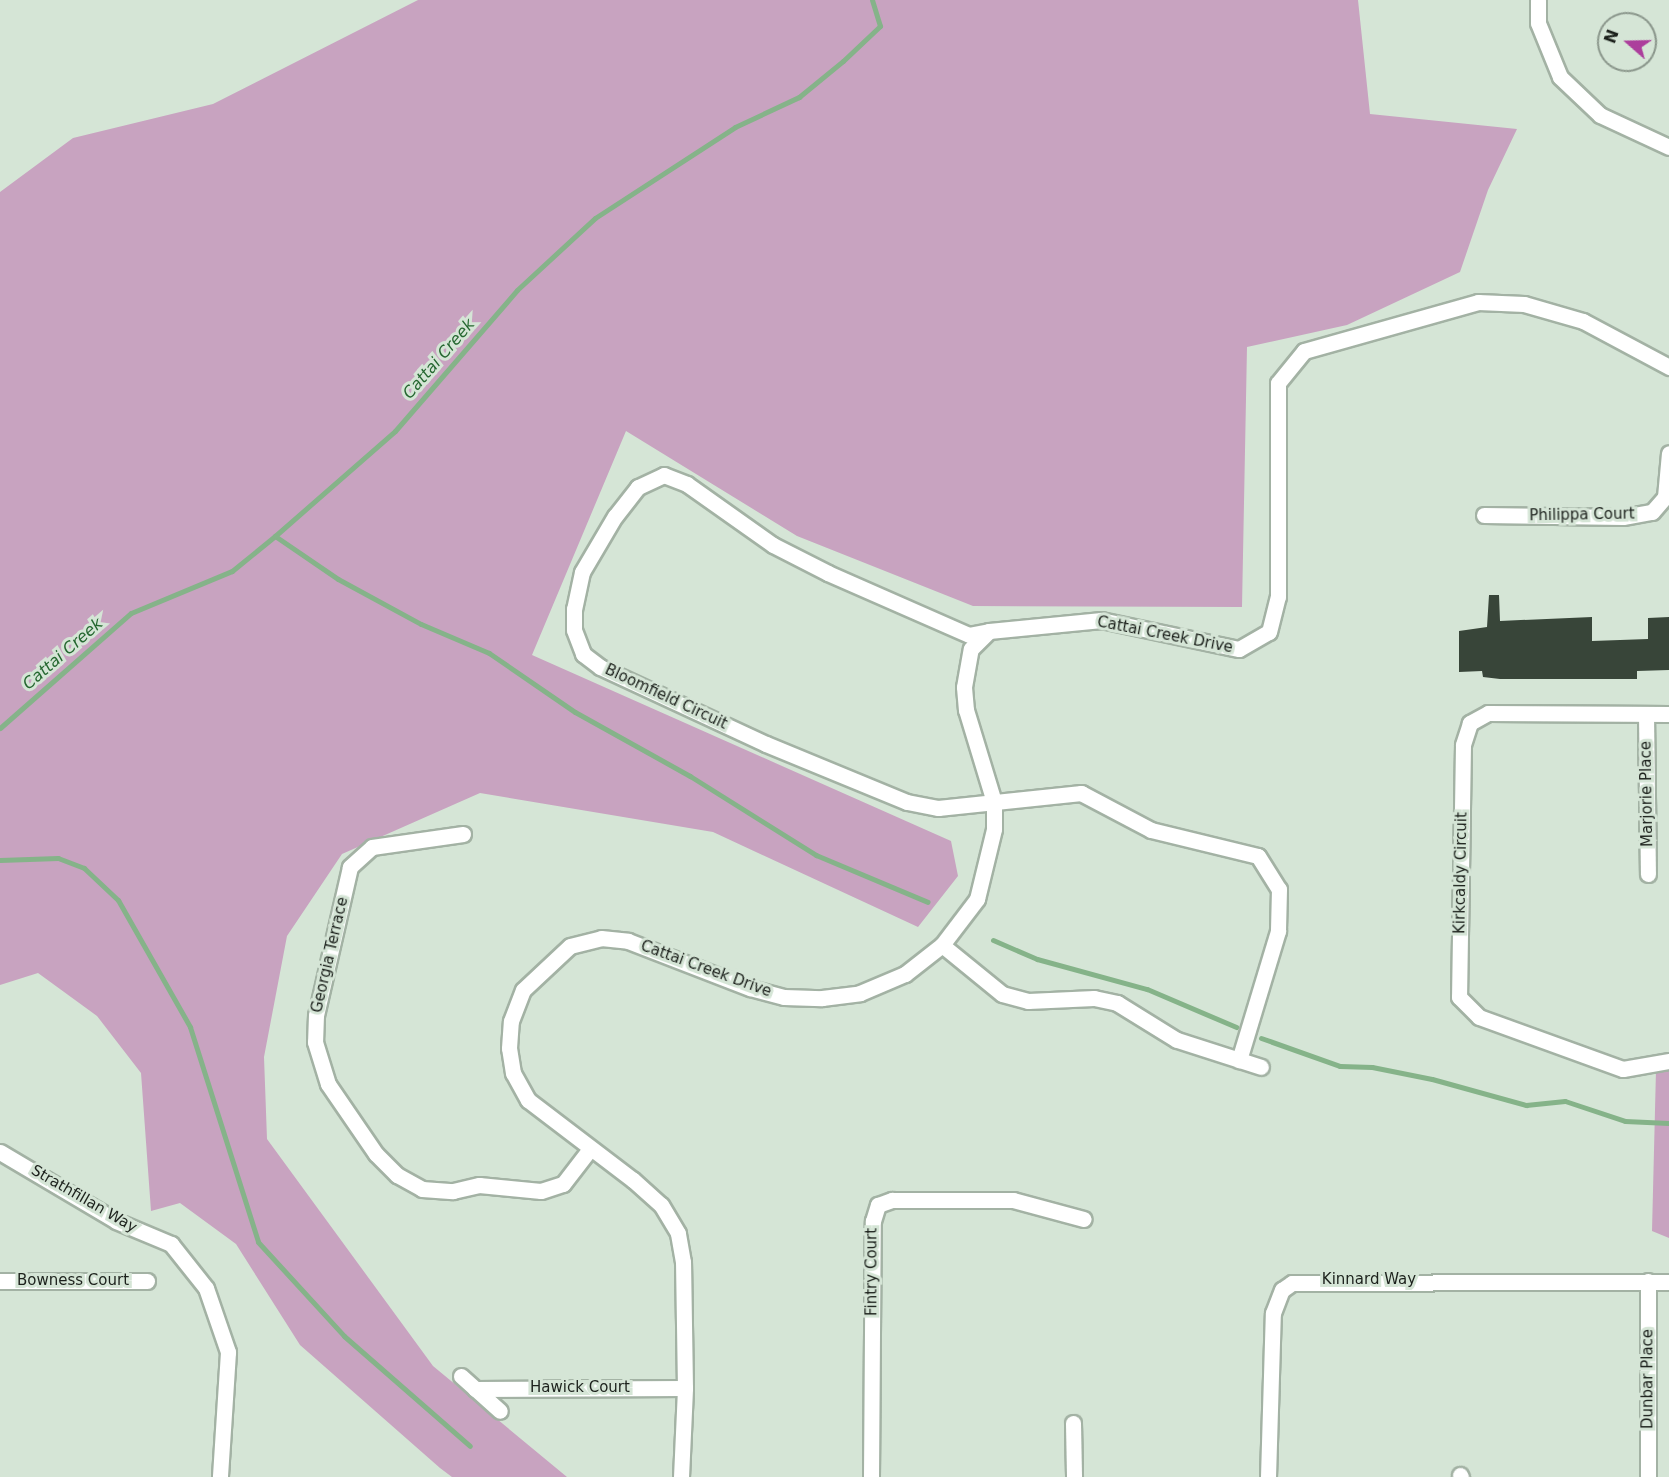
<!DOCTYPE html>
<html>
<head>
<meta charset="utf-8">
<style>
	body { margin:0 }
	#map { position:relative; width:1669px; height:1477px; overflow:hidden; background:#d5e5d6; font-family:"DejaVu Sans",sans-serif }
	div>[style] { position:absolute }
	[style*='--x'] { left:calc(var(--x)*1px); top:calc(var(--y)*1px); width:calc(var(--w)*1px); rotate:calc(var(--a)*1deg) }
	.green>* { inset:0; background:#c8a3c0 }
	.stream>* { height:5px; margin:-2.5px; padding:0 2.5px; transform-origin:2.5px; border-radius:2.5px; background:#85b389 }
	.building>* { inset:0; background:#384539 }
	.roads { filter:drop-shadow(2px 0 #a3b2a4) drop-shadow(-2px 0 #a3b2a4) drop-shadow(0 2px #a3b2a4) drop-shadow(0 -2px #a3b2a4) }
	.minor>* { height:15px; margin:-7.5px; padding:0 7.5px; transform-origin:7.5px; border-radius:7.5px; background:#fff }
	span { translate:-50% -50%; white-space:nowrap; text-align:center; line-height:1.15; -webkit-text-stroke:6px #d5e5d6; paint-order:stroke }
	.street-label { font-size:15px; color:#1c211c }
	.water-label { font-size:16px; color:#256730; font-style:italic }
	.north { position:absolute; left:1597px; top:12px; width:60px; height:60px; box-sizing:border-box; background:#d5e5d6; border:2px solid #8b978c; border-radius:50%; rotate:290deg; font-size:16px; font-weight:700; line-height:24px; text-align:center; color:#1c211c }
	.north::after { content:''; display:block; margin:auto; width:21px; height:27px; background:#ac3e9c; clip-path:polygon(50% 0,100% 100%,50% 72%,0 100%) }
</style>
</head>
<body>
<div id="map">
	<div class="green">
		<div style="clip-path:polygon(418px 0,1358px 0,1370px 114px,1517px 129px,1488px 190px,1460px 272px,1347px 325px,1247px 347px,1242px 607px,973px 606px,797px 536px,626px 431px,532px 655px,951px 841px,958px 876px,918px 927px,713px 832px,480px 793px,342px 854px,287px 936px,264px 1057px,267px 1139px,433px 1366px,567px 1477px,452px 1477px,440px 1468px,300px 1345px,236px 1244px,180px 1203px,151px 1211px,141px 1073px,97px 1016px,38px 973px,0 985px,0 192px,73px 138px,213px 104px)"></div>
		<div style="clip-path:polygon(1669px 1069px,1669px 1238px,1652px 1231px,1656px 1070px)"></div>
	</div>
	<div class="stream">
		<div style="--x:275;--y:536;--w:76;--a:34.3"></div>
		<div style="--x:338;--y:579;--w:94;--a:28.5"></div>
		<div style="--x:421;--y:624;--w:74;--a:23.1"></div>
		<div style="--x:489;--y:653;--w:104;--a:34.5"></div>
		<div style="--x:575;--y:712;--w:132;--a:29.1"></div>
		<div style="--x:690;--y:776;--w:149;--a:32.1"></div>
		<div style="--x:816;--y:855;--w:121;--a:22.8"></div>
		<div style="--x:0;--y:728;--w:174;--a:-41.3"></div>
		<div style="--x:131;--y:613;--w:109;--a:-22.6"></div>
		<div style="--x:232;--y:571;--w:55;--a:-39.1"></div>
		<div style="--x:275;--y:536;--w:159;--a:-41.2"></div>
		<div style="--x:395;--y:431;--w:186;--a:-49.1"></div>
		<div style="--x:517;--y:290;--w:106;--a:-42.7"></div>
		<div style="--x:595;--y:218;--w:167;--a:-33"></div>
		<div style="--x:735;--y:127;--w:71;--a:-25.1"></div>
		<div style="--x:799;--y:97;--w:57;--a:-39.3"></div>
		<div style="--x:843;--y:61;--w:51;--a:-43.4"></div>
		<div style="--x:880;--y:26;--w:27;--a:-107"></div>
		<div style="--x:0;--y:860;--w:58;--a:-2"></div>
		<div style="--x:58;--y:858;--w:28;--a:21"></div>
		<div style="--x:84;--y:868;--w:47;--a:43.3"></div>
		<div style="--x:118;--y:900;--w:146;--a:60.4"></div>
		<div style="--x:190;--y:1027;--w:225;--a:72.4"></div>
		<div style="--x:258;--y:1242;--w:127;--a:47.5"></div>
		<div style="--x:344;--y:1336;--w:167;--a:41.1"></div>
		<div style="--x:993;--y:940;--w:48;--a:23.4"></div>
		<div style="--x:1037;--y:959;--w:114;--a:15.3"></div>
		<div style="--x:1147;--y:989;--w:97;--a:23.1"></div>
		<div style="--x:1261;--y:1038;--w:84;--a:19.5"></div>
		<div style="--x:1340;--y:1066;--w:32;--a:2"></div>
		<div style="--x:1372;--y:1067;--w:61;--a:11.3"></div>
		<div style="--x:1432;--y:1079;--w:98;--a:15.5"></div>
		<div style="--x:1526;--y:1105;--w:39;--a:-6"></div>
		<div style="--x:1565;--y:1101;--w:63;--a:18.4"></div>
		<div style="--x:1625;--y:1121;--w:44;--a:2.6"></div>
	</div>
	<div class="building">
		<div style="clip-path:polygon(1489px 595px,1499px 595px,1500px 621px,1592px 617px,1592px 641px,1648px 639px,1648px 618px,1669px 617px,1669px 670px,1637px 671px,1637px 679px,1500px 679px,1483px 677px,1482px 671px,1459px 672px,1459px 631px,1487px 627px)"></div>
	</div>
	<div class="roads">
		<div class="minor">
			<div style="--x:1538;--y:0;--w:23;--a:90"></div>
			<div style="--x:1538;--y:23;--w:58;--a:67.8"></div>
			<div style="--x:1560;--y:77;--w:55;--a:43.5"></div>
			<div style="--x:1600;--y:115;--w:76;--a:24.9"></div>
			<div style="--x:1484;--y:515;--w:139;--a:0.8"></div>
			<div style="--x:1623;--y:517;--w:29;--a:-10"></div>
			<div style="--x:1652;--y:512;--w:20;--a:-49"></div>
			<div style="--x:1665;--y:497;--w:44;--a:-84.8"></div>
			<div style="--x:989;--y:631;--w:20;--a:169"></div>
			<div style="--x:969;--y:635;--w:154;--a:-156.3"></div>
			<div style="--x:828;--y:573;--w:62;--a:-153"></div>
			<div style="--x:773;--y:545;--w:105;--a:-144.7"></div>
			<div style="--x:687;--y:484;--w:25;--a:-159"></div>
			<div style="--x:664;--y:475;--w:29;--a:155"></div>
			<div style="--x:638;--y:487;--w:37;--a:128"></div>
			<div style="--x:615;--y:516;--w:65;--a:120.5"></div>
			<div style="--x:582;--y:572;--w:38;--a:102"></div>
			<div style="--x:574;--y:609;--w:21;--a:90"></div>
			<div style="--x:574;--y:630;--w:26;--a:69"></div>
			<div style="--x:583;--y:654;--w:21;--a:37"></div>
			<div style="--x:600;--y:667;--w:183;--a:24.9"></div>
			<div style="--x:766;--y:744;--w:152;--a:22.4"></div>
			<div style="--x:907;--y:802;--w:32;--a:11"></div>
			<div style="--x:938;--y:808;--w:144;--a:-6"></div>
			<div style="--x:1081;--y:793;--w:79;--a:27.9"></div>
			<div style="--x:1151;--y:830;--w:110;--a:13.7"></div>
			<div style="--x:1258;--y:856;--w:39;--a:58"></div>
			<div style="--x:1279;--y:889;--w:42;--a:91.4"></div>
			<div style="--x:1278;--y:931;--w:135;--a:106.8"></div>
			<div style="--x:1646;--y:714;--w:160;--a:89.3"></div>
			<div style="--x:1669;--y:714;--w:181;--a:-179.7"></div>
			<div style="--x:1488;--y:713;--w:21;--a:151"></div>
			<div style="--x:1470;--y:723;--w:23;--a:108"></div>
			<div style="--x:1463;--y:745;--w:252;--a:90.9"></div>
			<div style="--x:1459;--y:997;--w:28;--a:45"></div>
			<div style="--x:1479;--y:1017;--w:153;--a:19.9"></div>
			<div style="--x:1623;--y:1069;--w:47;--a:-9.9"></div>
			<div style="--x:463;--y:834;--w:92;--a:171.9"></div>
			<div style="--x:372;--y:847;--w:30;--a:138"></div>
			<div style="--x:350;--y:867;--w:152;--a:102.9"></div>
			<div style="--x:316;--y:1015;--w:27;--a:92"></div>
			<div style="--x:315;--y:1042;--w:44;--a:72.8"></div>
			<div style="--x:328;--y:1084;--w:85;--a:55.6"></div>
			<div style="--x:376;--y:1154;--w:30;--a:45"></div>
			<div style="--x:397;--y:1175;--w:29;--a:29"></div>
			<div style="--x:422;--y:1189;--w:31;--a:4"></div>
			<div style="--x:453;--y:1191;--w:27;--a:-13"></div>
			<div style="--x:479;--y:1185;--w:62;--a:5.5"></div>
			<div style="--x:541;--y:1191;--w:23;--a:-18"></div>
			<div style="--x:563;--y:1184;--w:44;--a:-52.4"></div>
			<div style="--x:942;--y:945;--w:77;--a:39.2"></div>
			<div style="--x:1002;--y:994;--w:27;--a:15"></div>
			<div style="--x:1028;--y:1001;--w:66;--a:-2.6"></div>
			<div style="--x:1094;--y:998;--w:24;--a:12"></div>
			<div style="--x:1117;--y:1003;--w:70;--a:31.7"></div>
			<div style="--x:1177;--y:1040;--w:88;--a:17.8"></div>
			<div style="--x:0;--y:1152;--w:135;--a:30.7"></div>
			<div style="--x:116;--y:1221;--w:60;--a:22.7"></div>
			<div style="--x:171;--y:1244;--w:56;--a:51.5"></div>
			<div style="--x:206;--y:1288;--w:68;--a:71"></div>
			<div style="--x:228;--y:1352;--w:125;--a:93.7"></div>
			<div style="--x:0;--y:1281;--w:147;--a:0"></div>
			<div style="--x:461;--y:1376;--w:52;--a:41.9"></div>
			<div style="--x:475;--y:1389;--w:210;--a:-0.3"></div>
			<div style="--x:1073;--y:1423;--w:54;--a:88.9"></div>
			<div style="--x:1460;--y:1475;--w:2;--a:63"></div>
			<div style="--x:681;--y:1477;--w:89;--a:-87.4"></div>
			<div style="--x:685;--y:1388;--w:126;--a:-90.9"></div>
			<div style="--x:683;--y:1262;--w:29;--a:-100"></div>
			<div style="--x:678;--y:1233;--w:33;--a:-121"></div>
			<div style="--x:661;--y:1205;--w:38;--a:-138"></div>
			<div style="--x:633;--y:1180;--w:132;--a:-142.7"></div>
			<div style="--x:528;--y:1100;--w:31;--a:-119"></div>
			<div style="--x:513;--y:1073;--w:25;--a:-99"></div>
			<div style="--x:509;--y:1048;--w:27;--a:-86"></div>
			<div style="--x:511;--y:1021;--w:33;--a:-69"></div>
			<div style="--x:523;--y:990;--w:64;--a:-43.1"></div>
			<div style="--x:570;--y:946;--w:32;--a:-14"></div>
			<div style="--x:601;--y:938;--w:27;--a:6"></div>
			<div style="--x:628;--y:941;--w:131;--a:21.1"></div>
			<div style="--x:750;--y:988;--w:35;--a:15"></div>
			<div style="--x:784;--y:997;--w:38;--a:2"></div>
			<div style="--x:822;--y:998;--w:38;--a:-7"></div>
			<div style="--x:860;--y:993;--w:49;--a:-22.9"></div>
			<div style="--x:905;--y:974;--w:47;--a:-38.1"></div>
			<div style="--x:942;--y:945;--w:58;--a:-52.7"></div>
			<div style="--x:977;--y:899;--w:72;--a:-76.3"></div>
			<div style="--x:994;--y:829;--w:27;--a:-90"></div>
			<div style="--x:994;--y:802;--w:96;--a:-106.9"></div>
			<div style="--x:966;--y:710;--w:23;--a:-95"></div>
			<div style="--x:964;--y:687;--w:39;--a:-80"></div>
			<div style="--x:971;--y:649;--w:25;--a:-45"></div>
			<div style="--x:989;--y:631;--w:113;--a:-5.6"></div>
			<div style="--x:1101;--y:620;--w:141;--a:11.9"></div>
			<div style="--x:1239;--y:649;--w:34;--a:-30"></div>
			<div style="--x:1269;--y:632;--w:36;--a:-76"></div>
			<div style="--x:1278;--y:597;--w:214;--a:-90"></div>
			<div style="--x:1278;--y:383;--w:41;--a:-50.9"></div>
			<div style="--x:1304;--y:351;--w:181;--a:-15.7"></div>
			<div style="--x:1478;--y:302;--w:46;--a:2.5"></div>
			<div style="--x:1524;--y:304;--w:61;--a:16.1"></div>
			<div style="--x:1583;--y:321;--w:98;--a:28.1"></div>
			<div style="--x:871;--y:1477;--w:256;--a:-89.6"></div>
			<div style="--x:873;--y:1221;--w:17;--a:-73"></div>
			<div style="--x:878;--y:1205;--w:15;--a:-20"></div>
			<div style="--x:892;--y:1200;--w:121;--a:0"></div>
			<div style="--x:1013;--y:1200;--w:73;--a:15"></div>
			<div style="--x:1268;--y:1477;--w:164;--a:-88.3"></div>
			<div style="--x:1273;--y:1313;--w:25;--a:-69"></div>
			<div style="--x:1282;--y:1290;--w:12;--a:-35"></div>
			<div style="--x:1292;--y:1283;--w:377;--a:-0.2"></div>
			<div style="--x:1648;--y:1477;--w:196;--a:-90"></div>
		</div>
	</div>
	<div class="street-label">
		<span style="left:1582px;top:515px;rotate:-1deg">Philippa Court</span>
		<span style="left:1165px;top:635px;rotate:11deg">Cattai Creek Drive</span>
		<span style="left:666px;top:697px;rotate:25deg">Bloomfield Circuit</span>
		<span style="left:1647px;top:794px;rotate:-91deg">Marjorie Place</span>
		<span style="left:1461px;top:873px;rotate:-89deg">Kirkcaldy Circuit</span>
		<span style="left:330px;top:955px;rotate:-77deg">Georgia Terrace</span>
		<span style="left:706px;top:969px;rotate:20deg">Cattai Creek Drive</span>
		<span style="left:84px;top:1199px;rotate:30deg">Strathfillan Way</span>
		<span style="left:872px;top:1272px;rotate:-90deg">Fintry Court</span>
		<span style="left:1369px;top:1280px">Kinnard Way</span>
		<span style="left:73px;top:1281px">Bowness Court</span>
		<span style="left:1648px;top:1379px;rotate:-90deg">Dunbar Place</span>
		<span style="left:580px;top:1388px">Hawick Court</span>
	</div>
	<div class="water-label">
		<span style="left:439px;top:359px;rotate:-49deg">Cattai Creek</span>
		<span style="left:63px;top:654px;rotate:-41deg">Cattai Creek</span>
	</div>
	<div class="north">N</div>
</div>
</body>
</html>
